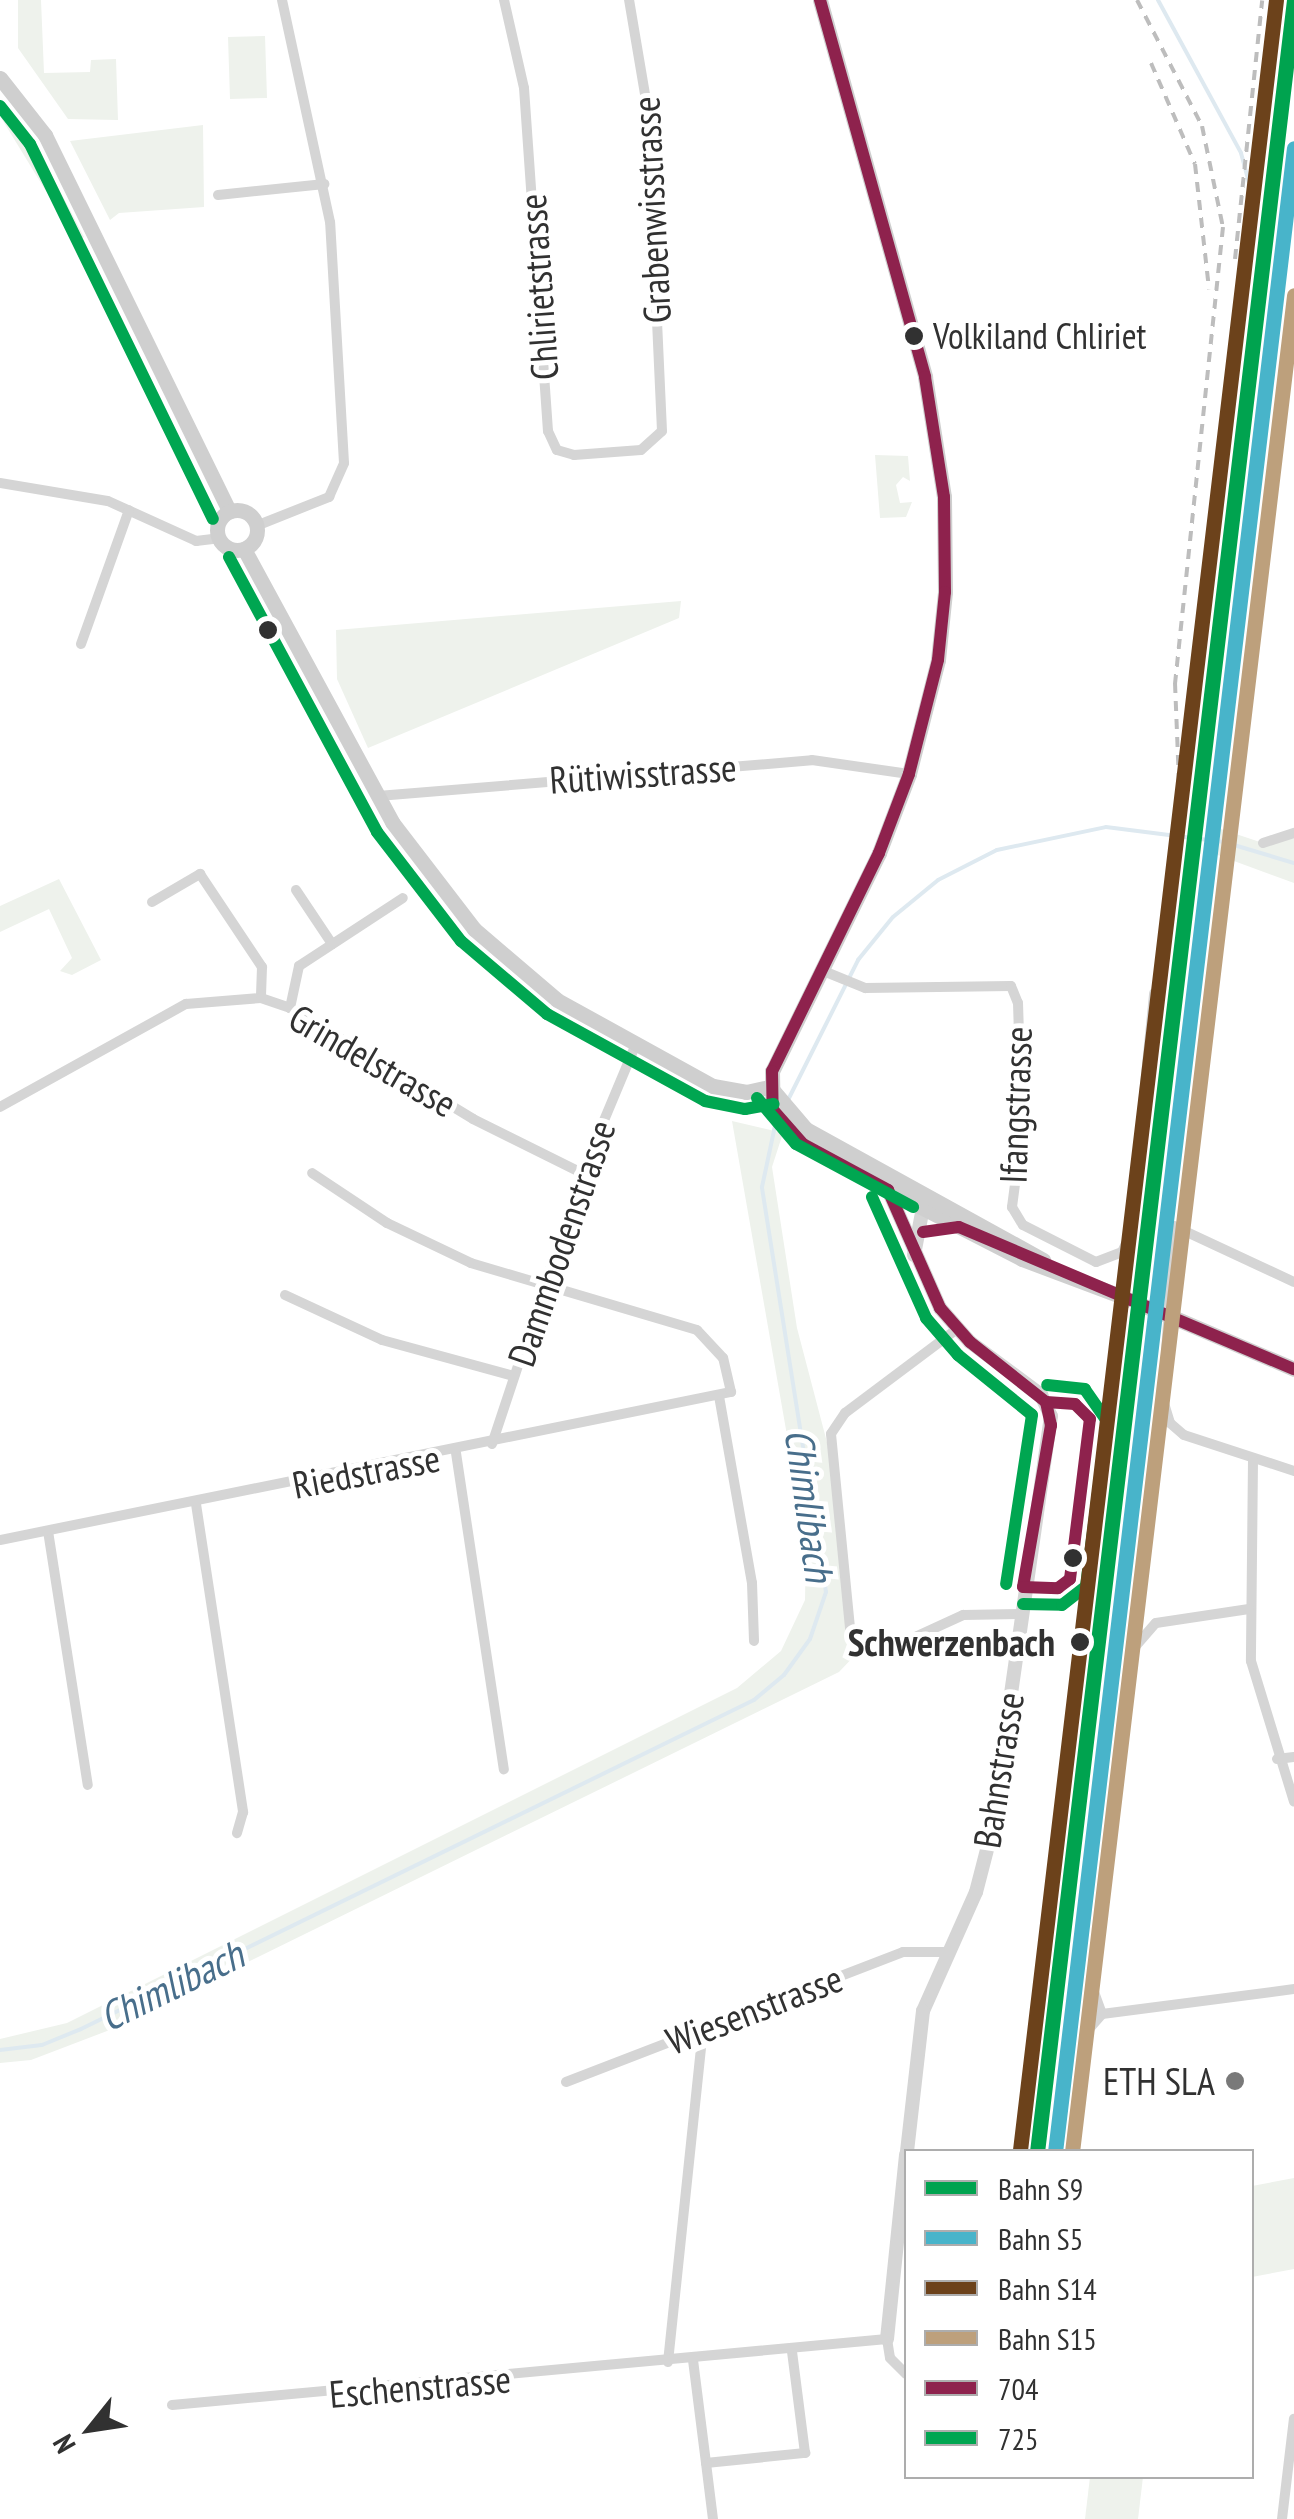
<!DOCTYPE html>
<html>
<head>
<meta charset="utf-8">
<style>
	body { margin:0 }
	#map { position:relative; width:1294px; height:2519px; overflow:hidden; background:#fff; font-family:"PT Sans Narrow",sans-serif }
	div>[style] { position:absolute }
	[style*='--x'] { left:calc(var(--x)*1px); top:calc(var(--y)*1px); width:calc(var(--w)*1px); rotate:calc(var(--a)*1deg) }
	.green>* { inset:0; background:#eef2ec }
	.stream>* { height:4px; margin:-2px; padding:0 2px; transform-origin:2px; border-radius:2px; background:#dee9f0 }
	.secondary-tunnel>* { height:15px; margin-top:-7.5px; transform-origin:0; background:repeating-linear-gradient(90deg,#d6d6d6 0 15px,transparent 0 23px) }
	.minor>* { height:10px; margin:-5px; padding:0 5px; transform-origin:5px; border-radius:5px; background:#d5d5d5 }
	.tertiary>* { height:14px; margin:-7px; padding:0 7px; transform-origin:7px; border-radius:7px; background:#d5d5d5 }
	.secondary>* { height:15px; margin:-7.5px; padding:0 7.5px; transform-origin:7.5px; border-radius:7.5px; background:#cfcfcf }
	.secondary>.ring { margin:-7.5px; padding:0; box-sizing:content-box; background:none; border:15px solid #cfcfcf; border-radius:50% }
	.rail>* { height:4px; margin-top:-2px; transform-origin:0; background:repeating-linear-gradient(90deg,#bdbdbd 0 10px,transparent 0 18px) }
	.bus-1>* { height:12px; margin:-6px; padding:0 6px; transform-origin:6px; border-radius:6px; background:#8e224d }
	.bus-2>* { height:12px; margin:-6px; padding:0 6px; transform-origin:6px; border-radius:6px; background:#00a651 }
	.rail-1>* { height:15px; margin:-7.5px; padding:0 7.5px; transform-origin:7.5px; border-radius:7.5px; background:#00a34f }
	.rail-2>* { height:15px; margin:-7.5px; padding:0 7.5px; transform-origin:7.5px; border-radius:7.5px; background:#48b4ca }
	.rail-3>* { height:15px; margin:-7.5px; padding:0 7.5px; transform-origin:7.5px; border-radius:7.5px; background:#6c421b }
	.rail-4>* { height:15px; margin:-7.5px; padding:0 7.5px; transform-origin:7.5px; border-radius:7.5px; background:#bda07c }
	.dots>* { width:28px; height:28px; translate:-50% -50%; box-sizing:border-box; border:5px solid #fff; border-radius:50% }
	span { translate:-50% -50%; white-space:nowrap; text-align:center; line-height:1.15; -webkit-text-stroke:10px #fff; paint-order:stroke }
	.bus-label { font-size:36px; color:#313131 }
	.left { translate:0 -50%; text-align:left }
	.street-label { font-size:38px; color:#313131 }
	.stop-label { font-size:38px; color:#313131; font-weight:700 }
	.right { translate:-100% -50%; text-align:right }
	.poi-label { font-size:38px; color:#313131 }
	.water-label { font-size:40px; color:#486e8b; font-style:italic }
	.legend { position:absolute; left:904px; top:2149px; width:350px; height:330px; box-sizing:border-box; background:#fff; border:2px solid #adadad; margin:0; padding:12px 18px; list-style:none; font-size:30px; color:#313131 }
	.legend li { display:flex; align-items:center; gap:20px; height:50px }
	.legend b { width:50px; border:2px solid #adadad }
	.north { position:absolute; left:40px; top:2379px; width:100px; height:100px; -webkit-text-stroke:8px #fff; paint-order:stroke; rotate:240deg; font-size:28px; font-weight:700; line-height:40px; text-align:center; color:#313131 }
	.north::after { content:''; display:block; margin:auto; width:35px; height:45px; background:#313131; clip-path:polygon(50% 0,100% 100%,50% 72%,0 100%) }
</style>
</head>
<body>
<div id="map">
	<div class="green">
		<div style="clip-path:polygon(18px 0,41px 0,44px 73px,90px 72px,91px 60px,116px 59px,118px 120px,68px 119px,18px 48px)"></div>
		<div style="clip-path:polygon(265px 36px,267px 98px,230px 99px,228px 37px)"></div>
		<div style="clip-path:polygon(0 100px,47px 166px,84px 237px,77px 242px,0 116px)"></div>
		<div style="clip-path:polygon(203px 125px,204px 207px,119px 213px,110px 220px,70px 141px)"></div>
		<div style="clip-path:polygon(875px 455px,908px 456px,910px 481px,903px 477px,896px 485px,900px 503px,912px 502px,906px 517px,880px 518px)"></div>
		<div style="clip-path:polygon(681px 601px,679px 618px,368px 748px,337px 679px,336px 630px)"></div>
		<div style="clip-path:polygon(1218px 828px,1263px 843px,1294px 833px,1294px 883px,1215px 854px)"></div>
		<div style="clip-path:polygon(59px 879px,101px 960px,72px 975px,60px 971px,72px 958px,49px 909px,0 932px,0 906px)"></div>
		<div style="clip-path:polygon(732px 1121px,783px 1133px,772px 1167px,797px 1328px,829px 1450px,851px 1639px,859px 1651px,839px 1672px,107px 2031px,31px 2060px,0 2063px,0 2039px,67px 2023px,737px 1688px,781px 1651px,805px 1600px,806px 1544px)"></div>
		<div style="clip-path:polygon(1294px 2178px,1294px 2269px,1252px 2277px,1252px 2186px)"></div>
		<div style="clip-path:polygon(1090px 2477px,1143px 2477px,1138px 2519px,1085px 2519px)"></div>
	</div>
	<div class="stream">
		<div style="--x:1158;--y:0;--w:174;--a:61.5"></div>
		<div style="--x:1241;--y:153;--w:34;--a:75"></div>
		<div style="--x:1250;--y:186;--w:540;--a:96.7"></div>
		<div style="--x:788;--y:1100;--w:157;--a:-63.4"></div>
		<div style="--x:858;--y:960;--w:55;--a:-50.9"></div>
		<div style="--x:893;--y:917;--w:58;--a:-39.4"></div>
		<div style="--x:938;--y:880;--w:66;--a:-27"></div>
		<div style="--x:997;--y:850;--w:111;--a:-11.9"></div>
		<div style="--x:1106;--y:827;--w:119;--a:7.2"></div>
		<div style="--x:1224;--y:842;--w:73;--a:16.7"></div>
		<div style="--x:0;--y:2050;--w:42;--a:-6.8"></div>
		<div style="--x:42;--y:2045;--w:42;--a:-22.3"></div>
		<div style="--x:81;--y:2029;--w:749;--a:-26.05"></div>
		<div style="--x:754;--y:1700;--w:39;--a:-40"></div>
		<div style="--x:784;--y:1675;--w:44;--a:-54.2"></div>
		<div style="--x:810;--y:1639;--w:50;--a:-71.2"></div>
		<div style="--x:826;--y:1592;--w:410;--a:-99"></div>
		<div style="--x:762;--y:1187;--w:67;--a:-78"></div>
	</div>
	<div class="secondary-tunnel">
		<div style="--x:1118;--y:1295;--w:64;--a:22.1"></div>
	</div>
	<div class="minor">
		<div style="--x:504;--y:0;--w:90;--a:77.2"></div>
		<div style="--x:524;--y:88;--w:344;--a:86"></div>
		<div style="--x:548;--y:431;--w:21;--a:65"></div>
		<div style="--x:557;--y:450;--w:18;--a:16"></div>
		<div style="--x:574;--y:455;--w:67;--a:-4.3"></div>
		<div style="--x:641;--y:450;--w:28;--a:-42"></div>
		<div style="--x:662;--y:431;--w:325;--a:-92.6"></div>
		<div style="--x:647;--y:106;--w:108;--a:-99.6"></div>
		<div style="--x:218;--y:195;--w:107;--a:-5.9"></div>
		<div style="--x:0;--y:483;--w:109;--a:9.5"></div>
		<div style="--x:108;--y:501;--w:97;--a:24.4"></div>
		<div style="--x:196;--y:541;--w:23;--a:-7"></div>
		<div style="--x:256;--y:526;--w:79;--a:-21.7"></div>
		<div style="--x:329;--y:497;--w:37;--a:-66"></div>
		<div style="--x:344;--y:463;--w:241;--a:-93.3"></div>
		<div style="--x:330;--y:222;--w:227;--a:-102.2"></div>
		<div style="--x:81;--y:644;--w:142;--a:-70.3"></div>
		<div style="--x:378;--y:796;--w:435;--a:-4.7"></div>
		<div style="--x:812;--y:760;--w:98;--a:8.2"></div>
		<div style="--x:1263;--y:843;--w:33;--a:-18"></div>
		<div style="--x:296;--y:890;--w:65;--a:56.3"></div>
		<div style="--x:152;--y:902;--w:56;--a:-30.3"></div>
		<div style="--x:200;--y:874;--w:112;--a:56.3"></div>
		<div style="--x:262;--y:967;--w:31;--a:92"></div>
		<div style="--x:821;--y:970;--w:48;--a:22.2"></div>
		<div style="--x:865;--y:988;--w:146;--a:-0.8"></div>
		<div style="--x:1011;--y:986;--w:18;--a:68"></div>
		<div style="--x:1018;--y:1003;--w:128;--a:88.2"></div>
		<div style="--x:1022;--y:1131;--w:77;--a:97.5"></div>
		<div style="--x:1012;--y:1207;--w:21;--a:59"></div>
		<div style="--x:1023;--y:1225;--w:82;--a:26.9"></div>
		<div style="--x:1096;--y:1262;--w:28;--a:-21"></div>
		<div style="--x:1122;--y:1252;--w:19;--a:-65"></div>
		<div style="--x:1130;--y:1235;--w:243;--a:-84.3"></div>
		<div style="--x:290;--y:1008;--w:43;--a:-77.9"></div>
		<div style="--x:299;--y:966;--w:124;--a:-33.2"></div>
		<div style="--x:0;--y:1107;--w:213;--a:-29"></div>
		<div style="--x:186;--y:1004;--w:75;--a:-4.6"></div>
		<div style="--x:261;--y:998;--w:31;--a:19"></div>
		<div style="--x:290;--y:1008;--w:214;--a:31.2"></div>
		<div style="--x:473;--y:1119;--w:122;--a:26.4"></div>
		<div style="--x:1294;--y:1282;--w:132;--a:-155"></div>
		<div style="--x:1174;--y:1226;--w:174;--a:93.6"></div>
		<div style="--x:1163;--y:1400;--w:24;--a:73"></div>
		<div style="--x:1170;--y:1423;--w:18;--a:41"></div>
		<div style="--x:1184;--y:1435;--w:116;--a:18.1"></div>
		<div style="--x:285;--y:1295;--w:107;--a:24.9"></div>
		<div style="--x:382;--y:1340;--w:137;--a:15.3"></div>
		<div style="--x:957;--y:1329;--w:140;--a:143.1"></div>
		<div style="--x:845;--y:1413;--w:25;--a:124"></div>
		<div style="--x:831;--y:1434;--w:206;--a:84.4"></div>
		<div style="--x:851;--y:1639;--w:14;--a:56"></div>
		<div style="--x:859;--y:1651;--w:19;--a:9"></div>
		<div style="--x:878;--y:1654;--w:94;--a:-24.6"></div>
		<div style="--x:963;--y:1615;--w:57;--a:-1"></div>
		<div style="--x:719;--y:1396;--w:190;--a:80"></div>
		<div style="--x:752;--y:1583;--w:58;--a:88"></div>
		<div style="--x:492;--y:1444;--w:286;--a:-71.6"></div>
		<div style="--x:582;--y:1173;--w:140;--a:-67.3"></div>
		<div style="--x:456;--y:1453;--w:320;--a:81.4"></div>
		<div style="--x:1253;--y:1460;--w:201;--a:90.6"></div>
		<div style="--x:1251;--y:1661;--w:147;--a:73"></div>
		<div style="--x:196;--y:1504;--w:312;--a:81.3"></div>
		<div style="--x:243;--y:1812;--w:22;--a:106"></div>
		<div style="--x:48;--y:1531;--w:257;--a:81.1"></div>
		<div style="--x:0;--y:1540;--w:746;--a:-11.45"></div>
		<div style="--x:731;--y:1392;--w:35;--a:-103"></div>
		<div style="--x:723;--y:1358;--w:38;--a:-133"></div>
		<div style="--x:697;--y:1330;--w:236;--a:-163.5"></div>
		<div style="--x:471;--y:1263;--w:93;--a:-154.5"></div>
		<div style="--x:387;--y:1223;--w:90;--a:-146.3"></div>
		<div style="--x:1277;--y:1759;--w:17;--a:-7"></div>
		<div style="--x:1102;--y:2014;--w:29;--a:-110"></div>
		<div style="--x:1092;--y:1987;--w:342;--a:-82.9"></div>
		<div style="--x:1134;--y:1648;--w:33;--a:-49"></div>
		<div style="--x:1156;--y:1623;--w:94;--a:-8.6"></div>
		<div style="--x:566;--y:2082;--w:361;--a:-21.1"></div>
		<div style="--x:903;--y:1952;--w:43;--a:0"></div>
		<div style="--x:1074;--y:2152;--w:124;--a:-83"></div>
		<div style="--x:1089;--y:2029;--w:20;--a:-49"></div>
		<div style="--x:1102;--y:2014;--w:194;--a:-7.4"></div>
		<div style="--x:693;--y:2360;--w:104;--a:82.8"></div>
		<div style="--x:706;--y:2463;--w:100;--a:-5.8"></div>
		<div style="--x:805;--y:2453;--w:103;--a:-97.3"></div>
		<div style="--x:668;--y:2362;--w:336;--a:-84"></div>
		<div style="--x:172;--y:2405;--w:718;--a:-5.27"></div>
		<div style="--x:887;--y:2339;--w:19;--a:81"></div>
		<div style="--x:890;--y:2358;--w:23;--a:45"></div>
		<div style="--x:706;--y:2463;--w:56;--a:82.9"></div>
		<div style="--x:1282;--y:2519;--w:101;--a:-83.2"></div>
	</div>
	<div class="tertiary">
		<div style="--x:888;--y:1190;--w:129;--a:66.2"></div>
		<div style="--x:940;--y:1308;--w:45;--a:48.6"></div>
		<div style="--x:970;--y:1342;--w:89;--a:36.7"></div>
		<div style="--x:1041;--y:1395;--w:23;--a:65"></div>
		<div style="--x:1051;--y:1416;--w:426;--a:98.2"></div>
		<div style="--x:990;--y:1838;--w:56;--a:104.5"></div>
		<div style="--x:976;--y:1892;--w:130;--a:114"></div>
		<div style="--x:923;--y:2011;--w:142;--a:96.5"></div>
		<div style="--x:914;--y:1255;--w:54;--a:-79.3"></div>
		<div style="--x:887;--y:2339;--w:185;--a:-84.1"></div>
	</div>
	<div class="secondary">
		<div style="--x:820;--y:0;--w:391;--a:74.4"></div>
		<div style="--x:925;--y:377;--w:121;--a:81"></div>
		<div style="--x:944;--y:497;--w:95;--a:89.4"></div>
		<div style="--x:945;--y:592;--w:68;--a:95.9"></div>
		<div style="--x:938;--y:660;--w:118;--a:104.3"></div>
		<div style="--x:909;--y:774;--w:85;--a:110.8"></div>
		<div style="--x:879;--y:853;--w:243;--a:116.1"></div>
		<div style="--x:772;--y:1071;--w:39;--a:89"></div>
		<div style="--x:773;--y:1110;--w:45;--a:48.6"></div>
		<div style="--x:803;--y:1144;--w:97;--a:28.4"></div>
		<div style="--x:888;--y:1190;--w:151;--a:27.2"></div>
		<div style="--x:1022;--y:1259;--w:103;--a:20.6"></div>
		<div style="--x:0;--y:78;--w:73;--a:51.7"></div>
		<div style="--x:45;--y:135;--w:419;--a:63.9"></div>
		<div class="ring" style="left:217px;top:510px;width:25px;height:25px"></div>
		<div style="--x:244;--y:549;--w:311;--a:61.5"></div>
		<div style="--x:392;--y:822;--w:135;--a:52.5"></div>
		<div style="--x:474;--y:929;--w:109;--a:40.5"></div>
		<div style="--x:557;--y:1000;--w:178;--a:28.9"></div>
		<div style="--x:713;--y:1086;--w:34;--a:10"></div>
		<div style="--x:746;--y:1092;--w:25;--a:-12"></div>
		<div style="--x:770;--y:1087;--w:55;--a:49.4"></div>
		<div style="--x:806;--y:1129;--w:271;--a:28.9"></div>
		<div style="--x:1177;--y:1319;--w:127;--a:23.1"></div>
	</div>
	<div class="rail">
		<div style="--x:1137;--y:0;--w:142;--a:62.7"></div>
		<div style="--x:1202;--y:126;--w:103;--a:78.3"></div>
		<div style="--x:1223;--y:227;--w:459;--a:96"></div>
		<div style="--x:1175;--y:683;--w:148;--a:87.7"></div>
		<div style="--x:1151;--y:63;--w:110;--a:66.5"></div>
		<div style="--x:1195;--y:164;--w:126;--a:83.6"></div>
		<div style="--x:1235;--y:259;--w:260;--a:-84"></div>
	</div>
	<div class="bus-1">
		<div style="--x:820;--y:0;--w:391;--a:74.4"></div>
		<div style="--x:925;--y:377;--w:121;--a:81"></div>
		<div style="--x:944;--y:497;--w:95;--a:89.4"></div>
		<div style="--x:945;--y:592;--w:68;--a:95.9"></div>
		<div style="--x:938;--y:660;--w:118;--a:104.3"></div>
		<div style="--x:909;--y:774;--w:85;--a:110.8"></div>
		<div style="--x:879;--y:853;--w:243;--a:116.1"></div>
		<div style="--x:772;--y:1071;--w:39;--a:89"></div>
		<div style="--x:773;--y:1110;--w:45;--a:48.6"></div>
		<div style="--x:803;--y:1144;--w:97;--a:28.4"></div>
		<div style="--x:888;--y:1190;--w:129;--a:66.2"></div>
		<div style="--x:940;--y:1308;--w:45;--a:48.6"></div>
		<div style="--x:970;--y:1342;--w:97;--a:38.3"></div>
		<div style="--x:1046;--y:1402;--w:24;--a:78"></div>
		<div style="--x:1051;--y:1425;--w:164;--a:99.8"></div>
		<div style="--x:923;--y:1232;--w:36;--a:-8"></div>
		<div style="--x:959;--y:1227;--w:364;--a:23"></div>
		<div style="--x:1023;--y:1587;--w:35;--a:2"></div>
		<div style="--x:1058;--y:1588;--w:15;--a:-37"></div>
		<div style="--x:1070;--y:1579;--w:161;--a:-82.9"></div>
		<div style="--x:1090;--y:1419;--w:21;--a:-135"></div>
		<div style="--x:1075;--y:1404;--w:29;--a:-176"></div>
	</div>
	<div class="bus-2">
		<div style="--x:0;--y:106;--w:48;--a:51.7"></div>
		<div style="--x:30;--y:144;--w:417;--a:64"></div>
		<div style="--x:229;--y:557;--w:312;--a:61.7"></div>
		<div style="--x:377;--y:832;--w:138;--a:52.4"></div>
		<div style="--x:461;--y:941;--w:113;--a:40.3"></div>
		<div style="--x:547;--y:1014;--w:180;--a:28.8"></div>
		<div style="--x:705;--y:1101;--w:41;--a:11.3"></div>
		<div style="--x:745;--y:1109;--w:29;--a:-10"></div>
		<div style="--x:757;--y:1098;--w:60;--a:49.7"></div>
		<div style="--x:796;--y:1144;--w:133;--a:28.3"></div>
		<div style="--x:872;--y:1197;--w:133;--a:65.9"></div>
		<div style="--x:926;--y:1318;--w:49;--a:49.1"></div>
		<div style="--x:958;--y:1355;--w:95;--a:39"></div>
		<div style="--x:1032;--y:1415;--w:171;--a:98.7"></div>
		<div style="--x:1023;--y:1604;--w:39;--a:1"></div>
		<div style="--x:1062;--y:1605;--w:31;--a:-38"></div>
		<div style="--x:1086;--y:1586;--w:166;--a:-82.7"></div>
		<div style="--x:1107;--y:1421;--w:39;--a:-125"></div>
		<div style="--x:1085;--y:1389;--w:38;--a:-174"></div>
	</div>
	<div class="rail-1">
		<div style="--x:1037;--y:2152;--w:2167;--a:-83.19"></div>
	</div>
	<div class="rail-2">
		<div style="--x:1055;--y:2152;--w:2018;--a:-83.2"></div>
	</div>
	<div class="rail-3">
		<div style="--x:1020;--y:2150;--w:2165;--a:-83.21"></div>
	</div>
	<div class="rail-4">
		<div style="--x:1072;--y:2152;--w:1870;--a:-83.18"></div>
	</div>
	<div class="dots">
		<div style="left:914px;top:336px;background:#313131"></div>
		<div style="left:268px;top:630px;background:#313131"></div>
		<div style="left:1073px;top:1558px;background:#313131"></div>
		<div style="left:1080px;top:1642px;background:#313131"></div>
		<div style="left:1235px;top:2081px;background:#797979"></div>
	</div>
	<div class="bus-label">
		<span class="left" style="left:933px;top:336px">Volkiland Chliriet</span>
	</div>
	<div class="street-label">
		<span style="left:651px;top:210px;rotate:-93deg">Grabenwisstrasse</span>
		<span style="left:538px;top:287px;rotate:-94deg">Chlirietstrasse</span>
		<span style="left:643px;top:773px;rotate:-4deg">Rütiwisstrasse</span>
		<span style="left:373px;top:1060px;rotate:30deg">Grindelstrasse</span>
		<span style="left:1015px;top:1105px;rotate:-88deg">Ifangstrasse</span>
		<span style="left:561px;top:1243px;rotate:-71deg">Dammbodenstrasse</span>
		<span style="left:366px;top:1471px;rotate:-11deg">Riedstrasse</span>
		<span style="left:998px;top:1770px;rotate:-81deg">Bahnstrasse</span>
		<span style="left:754px;top:2009px;rotate:-21deg">Wiesenstrasse</span>
		<span style="left:420px;top:2386px;rotate:-5deg">Eschenstrasse</span>
	</div>
	<div class="stop-label">
		<span class="right" style="left:1055px;top:1642px">Schwerzenbach</span>
	</div>
	<div class="poi-label">
		<span class="right" style="left:1215px;top:2081px">ETH SLA</span>
	</div>
	<div class="water-label">
		<span style="left:810px;top:1505px;rotate:82deg">Chimlibach</span>
		<span style="left:171px;top:1985px;rotate:-26deg">Chimlibach</span>
	</div>
	<ul class="legend">
	<li><b style="height:12px;background:#00a34f"></b>Bahn S9</li>
	<li><b style="height:12px;background:#48b4ca"></b>Bahn S5</li>
	<li><b style="height:12px;background:#6c421b"></b>Bahn S14</li>
	<li><b style="height:12px;background:#bda07c"></b>Bahn S15</li>
	<li><b style="height:12px;background:#8e224d"></b>704</li>
	<li><b style="height:12px;background:#00a651"></b>725</li>
	</ul>
	<div class="north">N</div>
</div>
</body>
</html>
